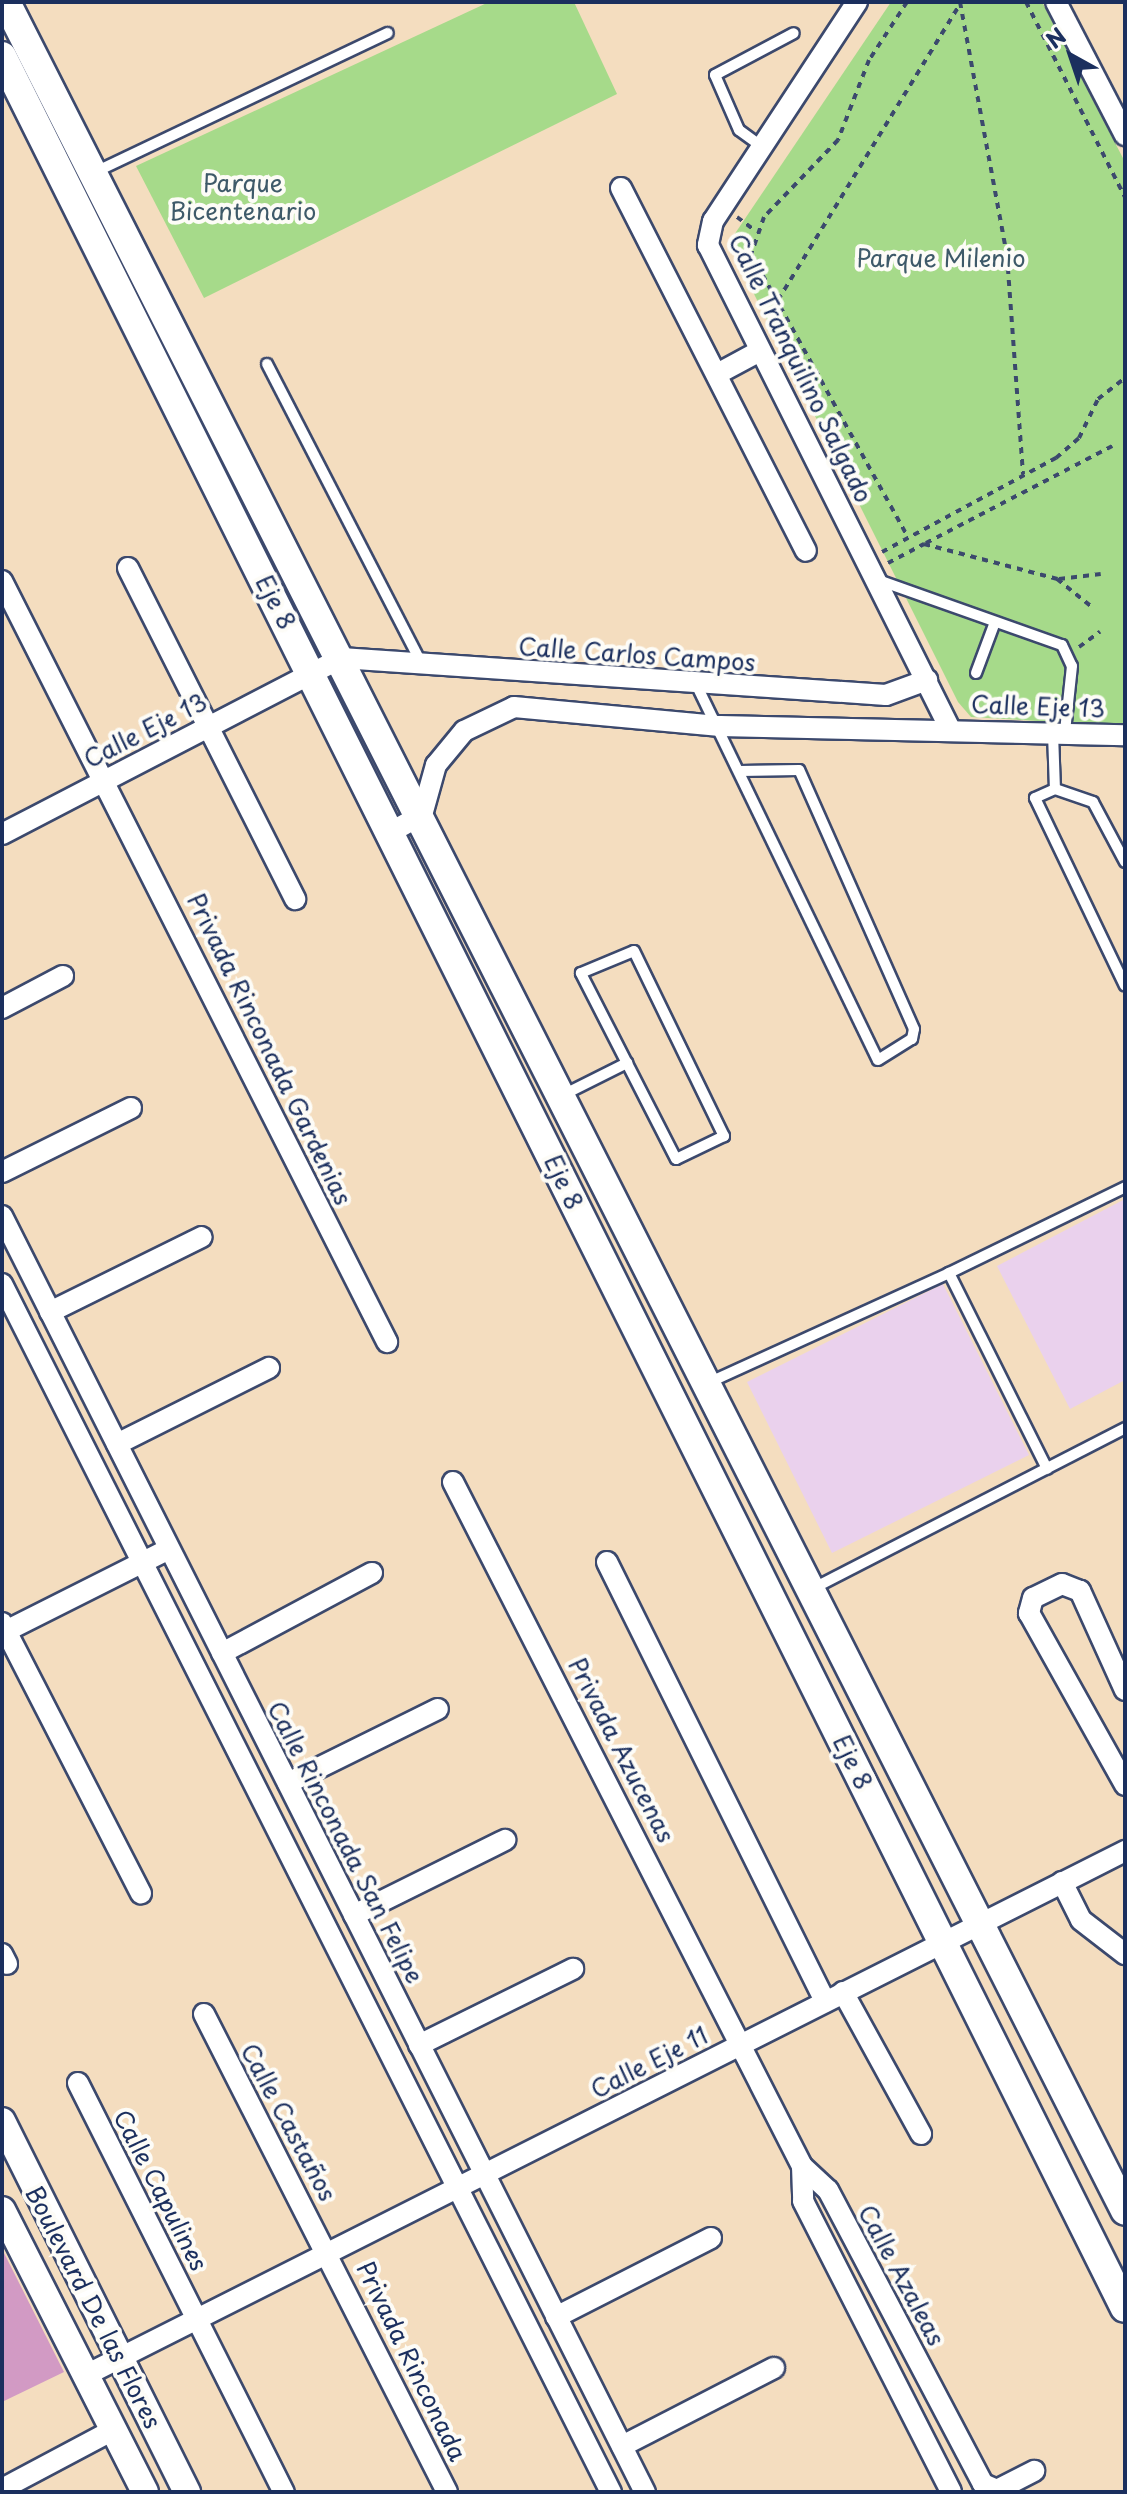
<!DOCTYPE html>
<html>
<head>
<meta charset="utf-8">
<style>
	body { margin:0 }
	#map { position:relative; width:1127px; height:2494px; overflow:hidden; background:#f4ddbf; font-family:"Playpen Sans",sans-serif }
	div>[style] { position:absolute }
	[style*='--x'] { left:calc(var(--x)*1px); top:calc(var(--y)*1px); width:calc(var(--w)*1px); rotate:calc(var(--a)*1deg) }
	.built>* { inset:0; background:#ead1ed }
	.green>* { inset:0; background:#a6da8a }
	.building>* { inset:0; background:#d29ac4 }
	.path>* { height:4px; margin-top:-2px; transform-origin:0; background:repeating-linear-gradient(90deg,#3c496d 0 6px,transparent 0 12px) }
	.roads { filter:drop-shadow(2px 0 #3c496d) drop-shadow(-2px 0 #3c496d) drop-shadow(0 2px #3c496d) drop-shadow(0 -2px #3c496d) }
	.service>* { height:10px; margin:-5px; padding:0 5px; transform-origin:5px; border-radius:5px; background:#fff }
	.minor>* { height:20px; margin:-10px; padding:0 10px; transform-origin:10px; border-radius:10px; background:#fff }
	.tertiary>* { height:26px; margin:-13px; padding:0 13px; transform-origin:13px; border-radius:13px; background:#fff }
	.secondary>* { height:28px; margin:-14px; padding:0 14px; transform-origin:14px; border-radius:14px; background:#fff }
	span { translate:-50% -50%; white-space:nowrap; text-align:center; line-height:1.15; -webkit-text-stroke:8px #fdfcf7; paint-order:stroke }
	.park-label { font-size:24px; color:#3e5a69 }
	.street-label { font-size:24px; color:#1b2f5e }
	.frame { position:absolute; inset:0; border:4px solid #1b2f5e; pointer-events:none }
	.north { position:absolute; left:1031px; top:16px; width:80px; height:80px; -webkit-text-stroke:6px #fdfcf7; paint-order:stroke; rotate:320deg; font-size:22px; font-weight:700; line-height:32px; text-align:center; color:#1b2f5e }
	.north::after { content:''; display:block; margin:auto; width:28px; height:36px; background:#1b2f5e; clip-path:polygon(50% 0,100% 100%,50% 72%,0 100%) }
</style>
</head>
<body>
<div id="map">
	<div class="built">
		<div style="clip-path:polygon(1125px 1199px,1125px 1380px,1070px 1409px,997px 1266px)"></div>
		<div style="clip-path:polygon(943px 1284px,1029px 1455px,832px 1553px,747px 1382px)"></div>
	</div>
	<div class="green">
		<div style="clip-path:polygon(489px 2px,574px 2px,617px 94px,204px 298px,136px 166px)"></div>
		<div style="clip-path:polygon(891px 2px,1042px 2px,1125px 162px,1125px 726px,971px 717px,958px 702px,735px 256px,732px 238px)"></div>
	</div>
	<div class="building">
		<div style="clip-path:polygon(2px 2249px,64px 2372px,2px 2402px)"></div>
	</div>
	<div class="path">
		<div style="--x:907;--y:2;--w:69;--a:123.2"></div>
		<div style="--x:869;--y:60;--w:86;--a:111.2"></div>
		<div style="--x:838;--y:140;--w:107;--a:133.9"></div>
		<div style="--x:764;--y:217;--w:39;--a:109"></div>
		<div style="--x:751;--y:254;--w:324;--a:61"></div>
		<div style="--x:960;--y:2;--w:258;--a:79.5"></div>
		<div style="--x:1007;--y:256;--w:219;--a:85.8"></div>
		<div style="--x:1026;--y:2;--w:219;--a:63.1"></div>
		<div style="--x:737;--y:217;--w:21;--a:37"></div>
		<div style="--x:778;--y:300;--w:345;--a:-58.4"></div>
		<div style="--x:926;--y:543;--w:210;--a:-27.5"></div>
		<div style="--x:882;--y:552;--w:198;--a:-28.4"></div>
		<div style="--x:1056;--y:458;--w:30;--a:-41"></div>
		<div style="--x:1079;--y:438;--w:43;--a:-64"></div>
		<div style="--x:1098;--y:399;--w:34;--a:-38"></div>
		<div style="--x:888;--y:563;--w:41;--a:-27.8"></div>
		<div style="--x:924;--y:544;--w:138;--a:14.7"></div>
		<div style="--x:1057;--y:579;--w:45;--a:38.7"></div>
		<div style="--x:1059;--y:579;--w:42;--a:-6.8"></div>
		<div style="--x:1079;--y:647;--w:26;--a:-36"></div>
	</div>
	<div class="roads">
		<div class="service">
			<div style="--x:761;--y:146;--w:27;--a:-144"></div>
			<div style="--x:739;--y:130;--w:60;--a:-113.6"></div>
			<div style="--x:715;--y:75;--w:89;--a:-28"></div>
			<div style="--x:95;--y:172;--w:324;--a:-25.4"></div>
			<div style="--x:267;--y:364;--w:336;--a:62.7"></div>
			<div style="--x:878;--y:580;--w:195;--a:19.5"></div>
			<div style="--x:1062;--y:645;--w:23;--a:65"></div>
			<div style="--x:1072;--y:666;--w:66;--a:96.1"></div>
			<div style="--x:976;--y:673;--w:54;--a:-69.6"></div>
			<div style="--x:697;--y:686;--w:415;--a:64.2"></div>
			<div style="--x:878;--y:1060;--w:40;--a:-32"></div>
			<div style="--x:912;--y:1039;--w:10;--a:-79"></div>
			<div style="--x:914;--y:1029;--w:283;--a:-113.9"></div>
			<div style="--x:799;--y:770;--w:59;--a:179"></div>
			<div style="--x:1053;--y:733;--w:56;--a:88"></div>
			<div style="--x:1125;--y:862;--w:68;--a:-118.1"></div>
			<div style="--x:1093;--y:802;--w:40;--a:-161.1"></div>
			<div style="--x:1055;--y:789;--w:22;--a:156"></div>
			<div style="--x:1035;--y:798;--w:208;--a:64.4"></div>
			<div style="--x:634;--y:951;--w:206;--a:64.1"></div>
			<div style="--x:724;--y:1136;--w:53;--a:154.4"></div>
			<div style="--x:676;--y:1159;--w:209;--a:-117.1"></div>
			<div style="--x:581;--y:973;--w:57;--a:-22.5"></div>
			<div style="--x:563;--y:1095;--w:72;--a:-26.6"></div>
			<div style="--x:949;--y:1273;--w:196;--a:-26"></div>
			<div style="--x:708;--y:1383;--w:265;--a:-24.5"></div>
			<div style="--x:949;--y:1273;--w:219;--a:63.4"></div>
			<div style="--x:814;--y:1588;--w:350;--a:-27.2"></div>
		</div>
		<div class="minor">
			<div style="--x:857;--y:2;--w:262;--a:123.3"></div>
			<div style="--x:713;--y:221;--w:25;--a:102"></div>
			<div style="--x:708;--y:245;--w:541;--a:63.43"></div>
			<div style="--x:1056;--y:2;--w:150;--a:62.6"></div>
			<div style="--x:621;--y:188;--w:407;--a:63"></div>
			<div style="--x:719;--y:373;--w:44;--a:-28.3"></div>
			<div style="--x:128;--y:568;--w:371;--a:63.2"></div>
			<div style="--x:2;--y:581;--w:853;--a:63.16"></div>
			<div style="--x:391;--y:832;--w:35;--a:-29"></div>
			<div style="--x:422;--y:815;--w:52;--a:-74.4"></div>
			<div style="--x:436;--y:765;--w:44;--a:-50.5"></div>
			<div style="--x:464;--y:731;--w:55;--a:-25.6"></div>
			<div style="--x:514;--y:707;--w:207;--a:5.3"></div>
			<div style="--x:720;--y:726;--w:405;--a:1.3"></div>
			<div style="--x:2;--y:834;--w:382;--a:-27.4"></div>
			<div style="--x:341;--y:658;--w:546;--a:3.88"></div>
			<div style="--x:886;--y:695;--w:44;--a:-20.1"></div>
			<div style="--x:2;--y:1008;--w:69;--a:-27.7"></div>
			<div style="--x:2;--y:1172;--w:144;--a:-26.4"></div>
			<div style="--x:2;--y:1216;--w:1429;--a:63.26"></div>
			<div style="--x:2;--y:1284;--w:1353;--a:63.25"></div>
			<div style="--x:50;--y:1312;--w:169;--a:-26.3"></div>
			<div style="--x:117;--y:1444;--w:170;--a:-26.6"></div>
			<div style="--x:453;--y:1482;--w:768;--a:62.97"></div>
			<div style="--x:802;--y:2166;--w:35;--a:43"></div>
			<div style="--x:828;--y:2190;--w:332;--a:62.2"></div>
			<div style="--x:983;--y:2484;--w:15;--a:23"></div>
			<div style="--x:997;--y:2490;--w:42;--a:-27.2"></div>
			<div style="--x:607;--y:1562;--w:491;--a:63.6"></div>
			<div style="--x:2;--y:1623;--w:304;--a:62.8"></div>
			<div style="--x:2;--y:1633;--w:187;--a:-26.7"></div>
			<div style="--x:222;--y:1653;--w:170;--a:-28.1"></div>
			<div style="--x:1125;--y:1690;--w:109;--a:-114.4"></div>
			<div style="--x:1080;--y:1591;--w:19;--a:-159"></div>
			<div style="--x:1062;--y:1584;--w:32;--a:154"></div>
			<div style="--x:1033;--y:1598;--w:16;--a:105"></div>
			<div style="--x:1029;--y:1613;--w:197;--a:60.8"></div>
			<div style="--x:288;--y:1783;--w:167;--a:-26.3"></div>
			<div style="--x:1062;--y:1882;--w:42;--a:63.4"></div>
			<div style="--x:1081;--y:1920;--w:56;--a:37.7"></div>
			<div style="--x:354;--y:1915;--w:169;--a:-26.4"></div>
			<div style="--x:2;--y:1954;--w:11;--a:63"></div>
			<div style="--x:843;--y:1992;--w:162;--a:61.2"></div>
			<div style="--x:204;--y:2014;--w:536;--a:63.05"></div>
			<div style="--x:419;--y:2045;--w:172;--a:-26.3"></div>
			<div style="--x:78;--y:2083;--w:458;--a:63.3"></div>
			<div style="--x:802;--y:2166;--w:35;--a:88"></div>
			<div style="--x:803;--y:2201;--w:326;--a:63"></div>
			<div style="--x:556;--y:2317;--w:174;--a:-27"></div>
			<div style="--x:86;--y:2375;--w:1164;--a:-26.76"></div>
			<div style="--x:622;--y:2446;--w:171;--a:-27.2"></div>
			<div style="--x:2;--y:2489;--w:126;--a:-28"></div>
		</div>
		<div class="tertiary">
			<div style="--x:2;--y:2121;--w:415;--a:63.5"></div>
			<div style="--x:2;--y:2210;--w:316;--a:63.1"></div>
		</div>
		<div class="secondary">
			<div style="--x:6;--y:2;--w:2476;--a:63.13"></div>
			<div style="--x:2;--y:56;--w:2516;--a:63.5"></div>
		</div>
	</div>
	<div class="park-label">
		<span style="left:243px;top:197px">Parque<br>Bicentenario</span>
		<span style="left:941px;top:258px">Parque Milenio</span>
	</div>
	<div class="street-label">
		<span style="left:801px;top:368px;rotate:64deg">Calle Tranquilino Salgado</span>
		<span style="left:276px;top:602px;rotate:63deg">Eje 8</span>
		<span style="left:637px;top:654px;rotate:4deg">Calle Carlos Campos</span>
		<span style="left:1038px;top:706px;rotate:2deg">Calle Eje 13</span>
		<span style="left:145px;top:730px;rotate:-27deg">Calle Eje 13</span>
		<span style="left:270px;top:1049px;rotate:64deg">Privada Rinconada Gardenias</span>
		<span style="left:564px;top:1182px;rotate:65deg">Eje 8</span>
		<span style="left:622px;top:1750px;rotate:63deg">Privada Azucenas</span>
		<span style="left:853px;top:1762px;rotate:64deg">Eje 8</span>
		<span style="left:346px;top:1842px;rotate:63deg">Calle Rinconada San Felipe</span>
		<span style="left:649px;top:2062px;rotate:-27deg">Calle Eje 11</span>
		<span style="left:289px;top:2122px;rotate:62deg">Calle Castaños</span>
		<span style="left:161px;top:2190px;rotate:63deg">Calle Capulines</span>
		<span style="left:902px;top:2275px;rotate:62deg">Calle Azaleas</span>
		<span style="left:94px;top:2307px;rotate:63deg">Boulevard De las Flores</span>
		<span style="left:412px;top:2361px;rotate:64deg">Privada Rinconada</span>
	</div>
	<div class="frame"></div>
	<div class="north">N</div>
</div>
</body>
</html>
